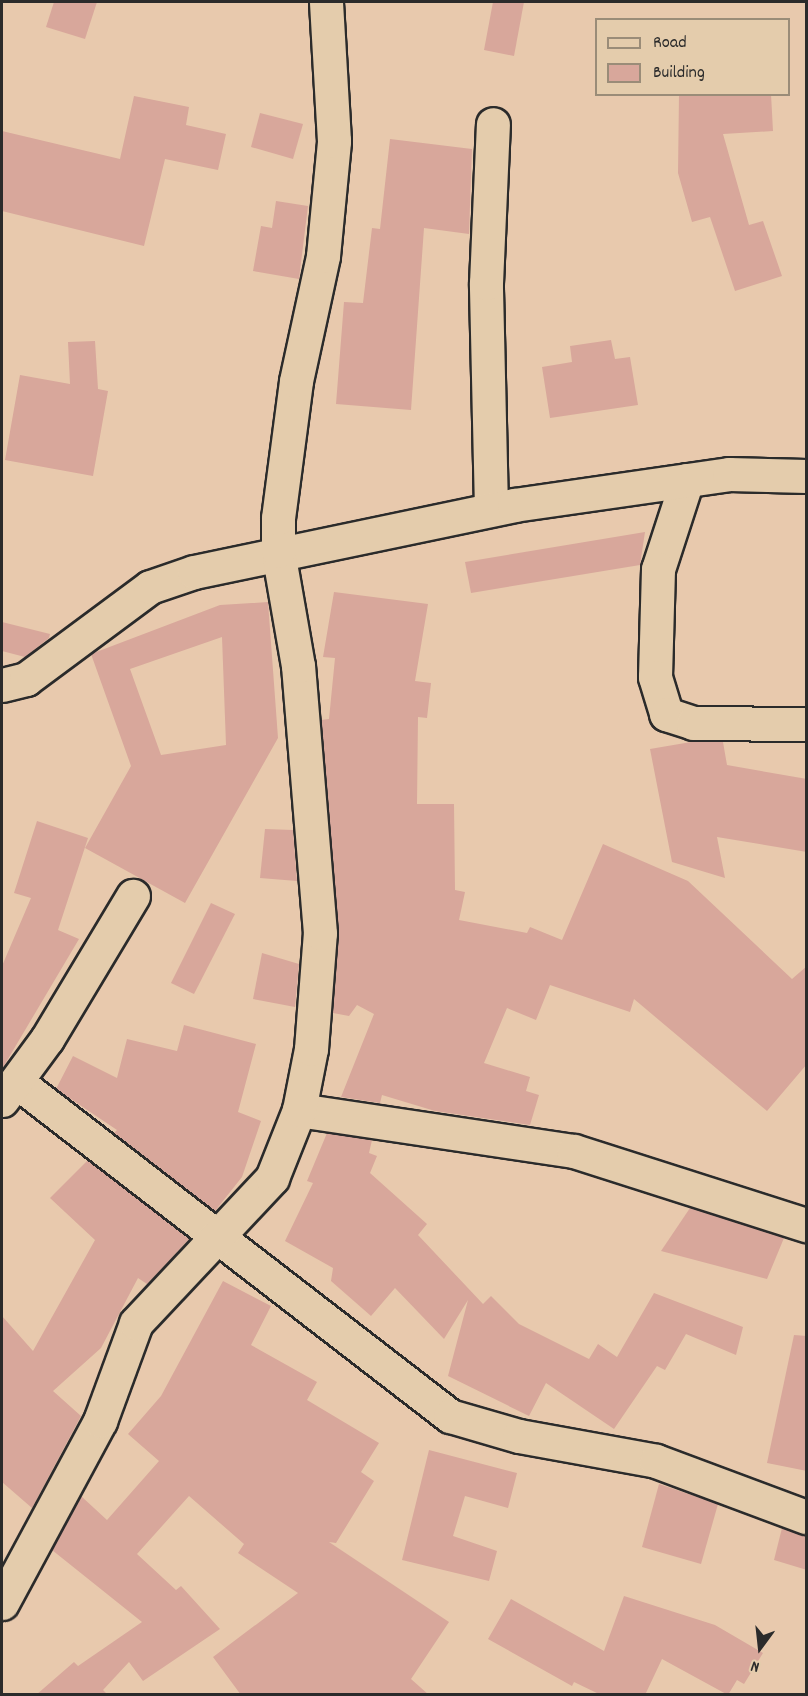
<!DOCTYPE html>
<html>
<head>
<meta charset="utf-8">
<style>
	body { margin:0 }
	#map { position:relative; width:808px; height:1696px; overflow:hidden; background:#e8c9ad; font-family:Dekko,sans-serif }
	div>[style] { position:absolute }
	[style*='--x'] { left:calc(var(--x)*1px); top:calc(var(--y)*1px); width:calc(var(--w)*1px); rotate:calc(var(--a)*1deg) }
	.building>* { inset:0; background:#d8a79b }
	.roads { filter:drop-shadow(2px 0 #2b2b2b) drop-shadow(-2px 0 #2b2b2b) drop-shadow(0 2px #2b2b2b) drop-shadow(0 -2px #2b2b2b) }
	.minor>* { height:33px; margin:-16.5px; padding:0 16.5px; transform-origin:16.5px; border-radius:16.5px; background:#e4ccac }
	span { translate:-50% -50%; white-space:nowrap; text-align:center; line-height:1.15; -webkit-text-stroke:4.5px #e4ccac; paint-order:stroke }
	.frame { position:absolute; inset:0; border:3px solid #2b2b2b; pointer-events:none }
	.legend { position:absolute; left:595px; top:18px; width:195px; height:78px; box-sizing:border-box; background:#e4ccac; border:2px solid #9a8c78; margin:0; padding:8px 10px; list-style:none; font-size:18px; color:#2b2b2b }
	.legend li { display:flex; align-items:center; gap:12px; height:30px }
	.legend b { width:30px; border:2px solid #9a8c78 }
	.north { position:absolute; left:730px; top:1618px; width:60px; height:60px; -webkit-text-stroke:4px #e4ccac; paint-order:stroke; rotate:195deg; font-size:16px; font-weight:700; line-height:24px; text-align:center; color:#2b2b2b }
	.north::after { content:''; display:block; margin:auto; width:21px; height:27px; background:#2b2b2b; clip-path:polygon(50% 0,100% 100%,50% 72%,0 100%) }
</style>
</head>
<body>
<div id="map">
	<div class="building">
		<div style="clip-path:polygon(54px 2px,97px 2px,85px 39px,46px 27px)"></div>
		<div style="clip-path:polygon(493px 2px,524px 2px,514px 56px,484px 50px)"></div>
		<div style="clip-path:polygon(679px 94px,771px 94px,773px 131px,723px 134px,749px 225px,763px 221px,782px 276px,735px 291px,710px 217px,692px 222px,678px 173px)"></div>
		<div style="clip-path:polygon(134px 96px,189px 107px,186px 125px,226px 134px,218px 170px,165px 159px,144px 246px,2px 211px,2px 131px,120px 159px)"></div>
		<div style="clip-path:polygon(260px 113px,303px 124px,293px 159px,251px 147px)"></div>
		<div style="clip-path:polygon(390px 139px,472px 149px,469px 234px,424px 228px,411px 410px,336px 404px,344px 302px,363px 303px,372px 228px,380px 229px)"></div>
		<div style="clip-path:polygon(276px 201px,308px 206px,299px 279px,253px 271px,261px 226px,272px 228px)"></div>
		<div style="clip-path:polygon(611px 340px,615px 359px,630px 357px,638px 405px,550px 418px,542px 367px,572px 362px,570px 346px)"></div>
		<div style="clip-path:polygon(95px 341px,98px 389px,108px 391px,93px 476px,5px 460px,20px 375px,70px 384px,68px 342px)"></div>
		<div style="clip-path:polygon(645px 532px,640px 565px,471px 593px,465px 562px)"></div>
		<div style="clip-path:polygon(334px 592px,428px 604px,415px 681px,431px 683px,427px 718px,418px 717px,417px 804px,454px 804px,455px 890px,465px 892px,459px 920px,527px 933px,530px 927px,562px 940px,603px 844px,688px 881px,792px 979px,807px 966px,807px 1064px,767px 1111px,634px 999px,630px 1012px,550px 985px,536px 1020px,507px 1008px,484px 1063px,530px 1077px,526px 1091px,539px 1095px,530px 1125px,435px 1111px,382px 1095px,380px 1103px,341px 1097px,374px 1014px,357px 1005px,349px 1016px,333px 1013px,339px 932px,321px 720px,329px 719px,335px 658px,323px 657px)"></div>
		<div style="clip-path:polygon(evenodd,268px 602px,278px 738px,185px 903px,85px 848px,131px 766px,91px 654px,220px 605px,268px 602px,222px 637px,226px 745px,161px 755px,130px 669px,222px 637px)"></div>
		<div style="clip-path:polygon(2px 622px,50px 634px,49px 638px,25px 657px,2px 651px)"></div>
		<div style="clip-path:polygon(691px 742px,723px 742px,727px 765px,807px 779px,807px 852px,717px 837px,725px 878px,672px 862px,650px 749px)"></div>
		<div style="clip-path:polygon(37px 821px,88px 838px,58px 930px,79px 939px,2px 1069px,2px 966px,31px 898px,14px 893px)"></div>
		<div style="clip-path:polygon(265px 829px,293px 830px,297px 881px,260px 878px)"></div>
		<div style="clip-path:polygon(211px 903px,235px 914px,194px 994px,171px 983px)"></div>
		<div style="clip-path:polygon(262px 953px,299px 964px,295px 1007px,253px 999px)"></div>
		<div style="clip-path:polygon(184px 1025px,256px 1044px,238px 1112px,261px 1121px,242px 1177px,215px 1211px,114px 1133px,117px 1130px,56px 1089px,73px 1056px,117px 1078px,127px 1039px,177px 1051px)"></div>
		<div style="clip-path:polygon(327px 1133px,372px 1140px,369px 1153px,377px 1156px,370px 1173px,427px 1224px,418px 1235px,483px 1304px,491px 1296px,519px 1324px,589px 1359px,598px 1344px,617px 1357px,654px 1293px,743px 1327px,736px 1355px,686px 1334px,665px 1370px,657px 1366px,614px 1429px,546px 1383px,529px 1416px,448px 1376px,468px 1300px,444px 1339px,395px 1288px,371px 1316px,331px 1281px,333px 1268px,285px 1241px,313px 1183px,307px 1181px)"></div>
		<div style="clip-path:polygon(88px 1160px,189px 1239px,147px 1284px,138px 1278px,101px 1348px,53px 1391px,81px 1416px,32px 1508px,2px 1482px,2px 1316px,33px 1351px,95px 1240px,50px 1198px)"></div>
		<div style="clip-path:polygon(690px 1208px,784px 1238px,767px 1279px,661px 1251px)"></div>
		<div style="clip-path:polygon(223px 1281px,271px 1306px,251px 1345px,317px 1382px,307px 1400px,379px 1443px,361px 1472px,374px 1481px,336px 1543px,329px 1542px,449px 1622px,411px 1679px,429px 1695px,241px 1695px,213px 1657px,298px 1593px,238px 1553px,244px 1544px,189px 1496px,137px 1554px,176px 1590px,181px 1586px,220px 1629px,143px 1681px,129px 1662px,103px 1690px,108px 1695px,36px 1695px,74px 1662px,78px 1666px,142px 1622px,52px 1550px,81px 1496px,107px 1520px,159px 1461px,128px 1434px,161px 1396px)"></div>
		<div style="clip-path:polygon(794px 1335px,807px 1336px,807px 1471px,767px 1463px)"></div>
		<div style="clip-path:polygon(429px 1450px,517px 1473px,508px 1508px,465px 1496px,453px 1536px,497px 1551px,489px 1581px,402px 1560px)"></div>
		<div style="clip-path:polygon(659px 1484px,718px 1504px,701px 1564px,642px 1547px)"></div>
		<div style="clip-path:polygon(782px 1528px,807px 1535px,807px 1570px,774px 1560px)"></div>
		<div style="clip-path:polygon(624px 1596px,715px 1625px,763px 1653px,744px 1684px,737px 1680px,728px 1695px,662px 1659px,645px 1695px,601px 1695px,574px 1682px,572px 1686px,488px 1639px,511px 1599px,604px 1651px)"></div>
	</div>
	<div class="roads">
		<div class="minor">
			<div style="--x:687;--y:480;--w:94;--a:108"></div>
			<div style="--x:658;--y:569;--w:108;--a:91.6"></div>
			<div style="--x:655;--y:677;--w:39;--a:73"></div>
			<div style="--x:666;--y:714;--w:28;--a:18"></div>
			<div style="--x:693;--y:723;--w:113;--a:0.5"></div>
			<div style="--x:491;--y:509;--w:226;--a:-91.3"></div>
			<div style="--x:486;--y:283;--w:159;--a:-87.5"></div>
			<div style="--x:2;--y:685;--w:25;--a:-14"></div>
			<div style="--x:26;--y:679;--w:154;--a:-36.6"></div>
			<div style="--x:150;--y:587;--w:46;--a:-18.8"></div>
			<div style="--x:194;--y:572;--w:327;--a:-11.8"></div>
			<div style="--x:514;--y:505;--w:217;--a:-8.2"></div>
			<div style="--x:729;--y:474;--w:77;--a:1.5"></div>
			<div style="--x:17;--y:1082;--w:547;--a:37.65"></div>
			<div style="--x:450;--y:1416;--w:72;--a:16.2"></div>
			<div style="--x:519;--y:1436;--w:139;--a:10.3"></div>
			<div style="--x:656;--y:1461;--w:160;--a:20.5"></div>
			<div style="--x:2;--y:1100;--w:76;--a:-53.6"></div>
			<div style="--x:47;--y:1039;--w:167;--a:-59"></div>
			<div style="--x:299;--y:1110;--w:278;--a:8.5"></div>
			<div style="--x:574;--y:1151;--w:244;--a:17.7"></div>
			<div style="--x:2;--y:1603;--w:207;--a:-61.7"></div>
			<div style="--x:100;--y:1421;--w:104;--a:-69.8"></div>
			<div style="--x:136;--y:1323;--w:199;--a:-46.8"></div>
			<div style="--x:272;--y:1178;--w:73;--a:-68.3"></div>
			<div style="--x:299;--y:1110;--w:62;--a:-78.9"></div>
			<div style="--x:311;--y:1049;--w:116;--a:-85.6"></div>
			<div style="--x:320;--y:933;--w:268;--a:-94.7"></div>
			<div style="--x:298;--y:666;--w:117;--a:-99.9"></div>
			<div style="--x:278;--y:551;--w:33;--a:-90"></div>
			<div style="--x:278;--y:518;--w:138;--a:-82.5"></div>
			<div style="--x:296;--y:381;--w:128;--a:-77.8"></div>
			<div style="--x:323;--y:256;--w:116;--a:-84.5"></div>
			<div style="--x:334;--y:141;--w:139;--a:-93.3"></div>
		</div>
	</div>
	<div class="frame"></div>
	<ul class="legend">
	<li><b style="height:8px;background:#e4ccac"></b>Road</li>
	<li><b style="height:16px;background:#d8a79b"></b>Building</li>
	</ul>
	<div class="north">N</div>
</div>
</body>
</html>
